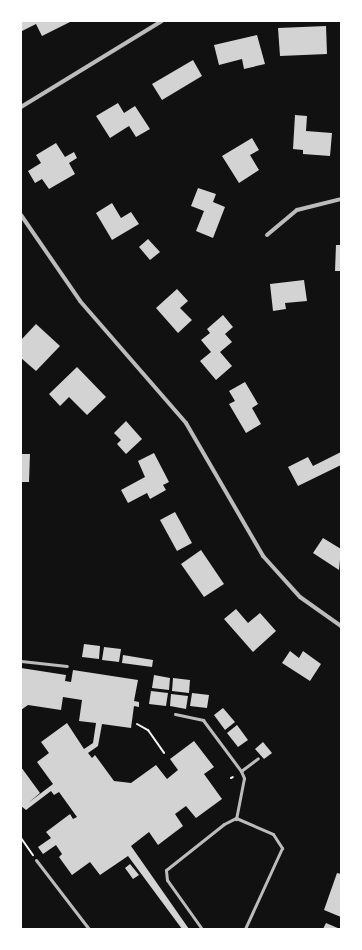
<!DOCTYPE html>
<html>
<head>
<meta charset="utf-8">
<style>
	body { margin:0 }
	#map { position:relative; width:362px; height:950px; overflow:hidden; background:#111; font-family:"Roboto Condensed",sans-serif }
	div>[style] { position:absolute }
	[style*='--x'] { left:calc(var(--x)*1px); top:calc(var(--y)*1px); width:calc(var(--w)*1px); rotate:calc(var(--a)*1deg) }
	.building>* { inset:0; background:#d3d3d3 }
	.path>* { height:2px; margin:-1px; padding:0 1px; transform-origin:1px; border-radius:1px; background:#f5f5f5 }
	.service>* { height:3px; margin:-1.5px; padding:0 1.5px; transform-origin:1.5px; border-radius:1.5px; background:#bcbcbc }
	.minor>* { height:4px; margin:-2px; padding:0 2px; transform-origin:2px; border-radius:2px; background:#bcbcbc }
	span { translate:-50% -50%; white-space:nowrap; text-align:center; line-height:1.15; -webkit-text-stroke:4px #fff; paint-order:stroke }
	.frame { position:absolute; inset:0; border:22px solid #fff; pointer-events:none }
</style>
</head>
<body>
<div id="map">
	<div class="building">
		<div style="clip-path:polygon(21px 21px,72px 21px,42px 36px,36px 24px,22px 31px)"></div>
		<div style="clip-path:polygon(326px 26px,327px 54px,280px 56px,278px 28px)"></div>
		<div style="clip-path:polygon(257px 35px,265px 64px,244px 69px,242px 59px,219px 65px,214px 45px)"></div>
		<div style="clip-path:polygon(193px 60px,202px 76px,162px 100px,152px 84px)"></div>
		<div style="clip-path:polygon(118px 103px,124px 113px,135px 106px,150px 129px,136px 137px,129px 126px,110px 138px,96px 116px)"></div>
		<div style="clip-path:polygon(295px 115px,307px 116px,306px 131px,332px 133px,330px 156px,303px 154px,303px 150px,293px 149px)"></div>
		<div style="clip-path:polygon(252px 138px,259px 150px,250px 155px,259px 170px,239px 183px,222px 156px)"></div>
		<div style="clip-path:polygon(56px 143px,65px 157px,74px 152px,77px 158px,69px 163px,75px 174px,49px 189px,42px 179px,35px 183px,28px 171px,41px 163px,36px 155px)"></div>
		<div style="clip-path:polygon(198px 188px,216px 194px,213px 202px,225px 207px,213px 238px,196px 231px,204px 211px,191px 206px)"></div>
		<div style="clip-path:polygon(112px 203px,121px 218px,131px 212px,139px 224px,112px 240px,96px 213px)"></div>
		<div style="clip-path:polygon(148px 239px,160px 252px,150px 260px,139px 247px)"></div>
		<div style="clip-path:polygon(336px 245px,341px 245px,341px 271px,335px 271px)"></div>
		<div style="clip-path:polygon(304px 280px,307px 301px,285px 303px,286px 309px,273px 311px,270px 284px)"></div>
		<div style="clip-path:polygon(177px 289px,188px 301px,180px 308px,192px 320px,178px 333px,156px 308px)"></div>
		<div style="clip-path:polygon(223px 315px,233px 327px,225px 334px,232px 342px,220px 352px,232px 366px,216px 380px,200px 361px,211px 352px,201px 340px,210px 333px,207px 329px)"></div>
		<div style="clip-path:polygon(36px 324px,60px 346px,36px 371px,21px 358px,21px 340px)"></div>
		<div style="clip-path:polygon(77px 367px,106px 397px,87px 415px,69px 397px,60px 406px,49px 394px)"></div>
		<div style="clip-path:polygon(245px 382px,258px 404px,252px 408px,261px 424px,246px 433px,229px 404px,235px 401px,229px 391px)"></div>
		<div style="clip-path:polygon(126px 421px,142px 439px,126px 454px,117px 444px,121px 440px,114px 433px)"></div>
		<div style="clip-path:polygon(341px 452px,341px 465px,298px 486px,288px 467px,308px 457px,313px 466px)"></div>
		<div style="clip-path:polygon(154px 453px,169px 482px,163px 485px,166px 490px,150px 499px,147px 493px,128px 503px,121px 490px,145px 477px,138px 461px)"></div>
		<div style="clip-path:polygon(21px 454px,30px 454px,29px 482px,21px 482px)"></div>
		<div style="clip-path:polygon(175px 512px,192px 543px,177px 551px,160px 520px)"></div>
		<div style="clip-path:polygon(323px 538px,341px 549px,339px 570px,313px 553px)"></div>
		<div style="clip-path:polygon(201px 550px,224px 584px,204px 597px,181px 564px)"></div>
		<div style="clip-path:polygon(236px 609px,248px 623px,260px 613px,276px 631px,253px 652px,224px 619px)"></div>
		<div style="clip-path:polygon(84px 644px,100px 646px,99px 659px,82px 657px)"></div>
		<div style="clip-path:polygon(104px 647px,121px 649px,119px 662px,102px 660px)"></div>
		<div style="clip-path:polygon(290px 651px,299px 658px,303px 651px,321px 664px,310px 681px,282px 663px)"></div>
		<div style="clip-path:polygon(123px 655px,153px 660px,152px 667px,122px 663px)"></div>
		<div style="clip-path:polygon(21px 668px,66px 675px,65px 681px,71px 682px,73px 670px,138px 680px,134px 701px,139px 702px,139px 707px,134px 706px,131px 728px,102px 724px,98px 746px,88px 753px,92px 758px,95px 755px,114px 781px,131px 783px,156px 765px,167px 779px,178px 770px,170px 759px,194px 741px,214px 767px,204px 774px,222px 799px,196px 818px,186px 806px,175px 814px,183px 826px,158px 845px,149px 832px,131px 846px,189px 929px,182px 929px,128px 856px,100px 875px,90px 862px,72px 875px,59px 857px,62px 854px,56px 845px,43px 854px,38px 847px,51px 838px,46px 832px,70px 814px,73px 819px,77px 817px,59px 792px,54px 795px,51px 791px,26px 810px,21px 806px,21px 767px,40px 793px,28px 803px,53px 784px,37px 762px,49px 753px,41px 742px,67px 723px,84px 749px,93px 743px,96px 723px,79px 721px,82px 700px,63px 697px,61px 710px,28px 705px,21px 710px)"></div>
		<div style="clip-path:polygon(154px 675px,170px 678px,169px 690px,152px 688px)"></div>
		<div style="clip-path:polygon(173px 678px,190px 680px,189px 693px,172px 691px)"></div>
		<div style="clip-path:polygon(151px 691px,168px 693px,166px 706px,149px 704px)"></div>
		<div style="clip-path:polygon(192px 693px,209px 695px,207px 708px,190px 706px)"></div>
		<div style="clip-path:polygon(171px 694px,188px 696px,186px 709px,170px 706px)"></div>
		<div style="clip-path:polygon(223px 708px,235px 722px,225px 730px,214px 715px)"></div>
		<div style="clip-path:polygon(237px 725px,248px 740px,238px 747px,227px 733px)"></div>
		<div style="clip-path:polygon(263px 742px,272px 753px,264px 759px,255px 749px)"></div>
		<div style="clip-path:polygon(130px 864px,139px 875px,133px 879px,125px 868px)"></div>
		<div style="clip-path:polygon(337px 873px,341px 874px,341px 917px,324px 910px)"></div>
		<div style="clip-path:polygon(326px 923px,340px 929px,323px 929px)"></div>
	</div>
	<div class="path">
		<div style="--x:137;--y:724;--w:13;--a:29"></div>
		<div style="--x:148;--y:730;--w:28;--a:55"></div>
		<div style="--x:231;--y:778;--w:2;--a:-27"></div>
		<div style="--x:21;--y:838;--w:21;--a:55"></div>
	</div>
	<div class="service">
		<div style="--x:21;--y:661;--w:46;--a:6.2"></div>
		<div style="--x:175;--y:714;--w:29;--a:12"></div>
		<div style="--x:203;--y:720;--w:64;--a:53.3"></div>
		<div style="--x:241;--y:771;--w:8;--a:67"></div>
		<div style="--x:244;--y:778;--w:42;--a:101"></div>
		<div style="--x:241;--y:771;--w:21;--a:-37"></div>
		<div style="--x:36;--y:860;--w:87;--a:52.5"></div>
		<div style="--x:202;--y:929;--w:60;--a:-125.5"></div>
		<div style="--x:167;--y:880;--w:10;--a:-96"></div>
		<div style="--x:166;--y:870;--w:74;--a:-38.4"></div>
		<div style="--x:224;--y:824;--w:13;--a:-27"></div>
		<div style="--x:236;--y:818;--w:40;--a:23.4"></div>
		<div style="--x:273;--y:834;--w:17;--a:57"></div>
		<div style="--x:282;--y:848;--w:89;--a:114.6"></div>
	</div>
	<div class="minor">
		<div style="--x:21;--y:107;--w:165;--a:-31.4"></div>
		<div style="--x:21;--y:215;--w:104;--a:55.5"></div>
		<div style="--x:80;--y:301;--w:162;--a:49"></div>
		<div style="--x:186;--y:423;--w:154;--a:59.9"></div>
		<div style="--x:263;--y:556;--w:55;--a:47.9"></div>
		<div style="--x:300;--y:597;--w:50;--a:35.3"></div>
		<div style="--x:267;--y:235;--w:39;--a:-40"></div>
		<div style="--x:297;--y:210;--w:45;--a:-14"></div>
	</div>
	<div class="frame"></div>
</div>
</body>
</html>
